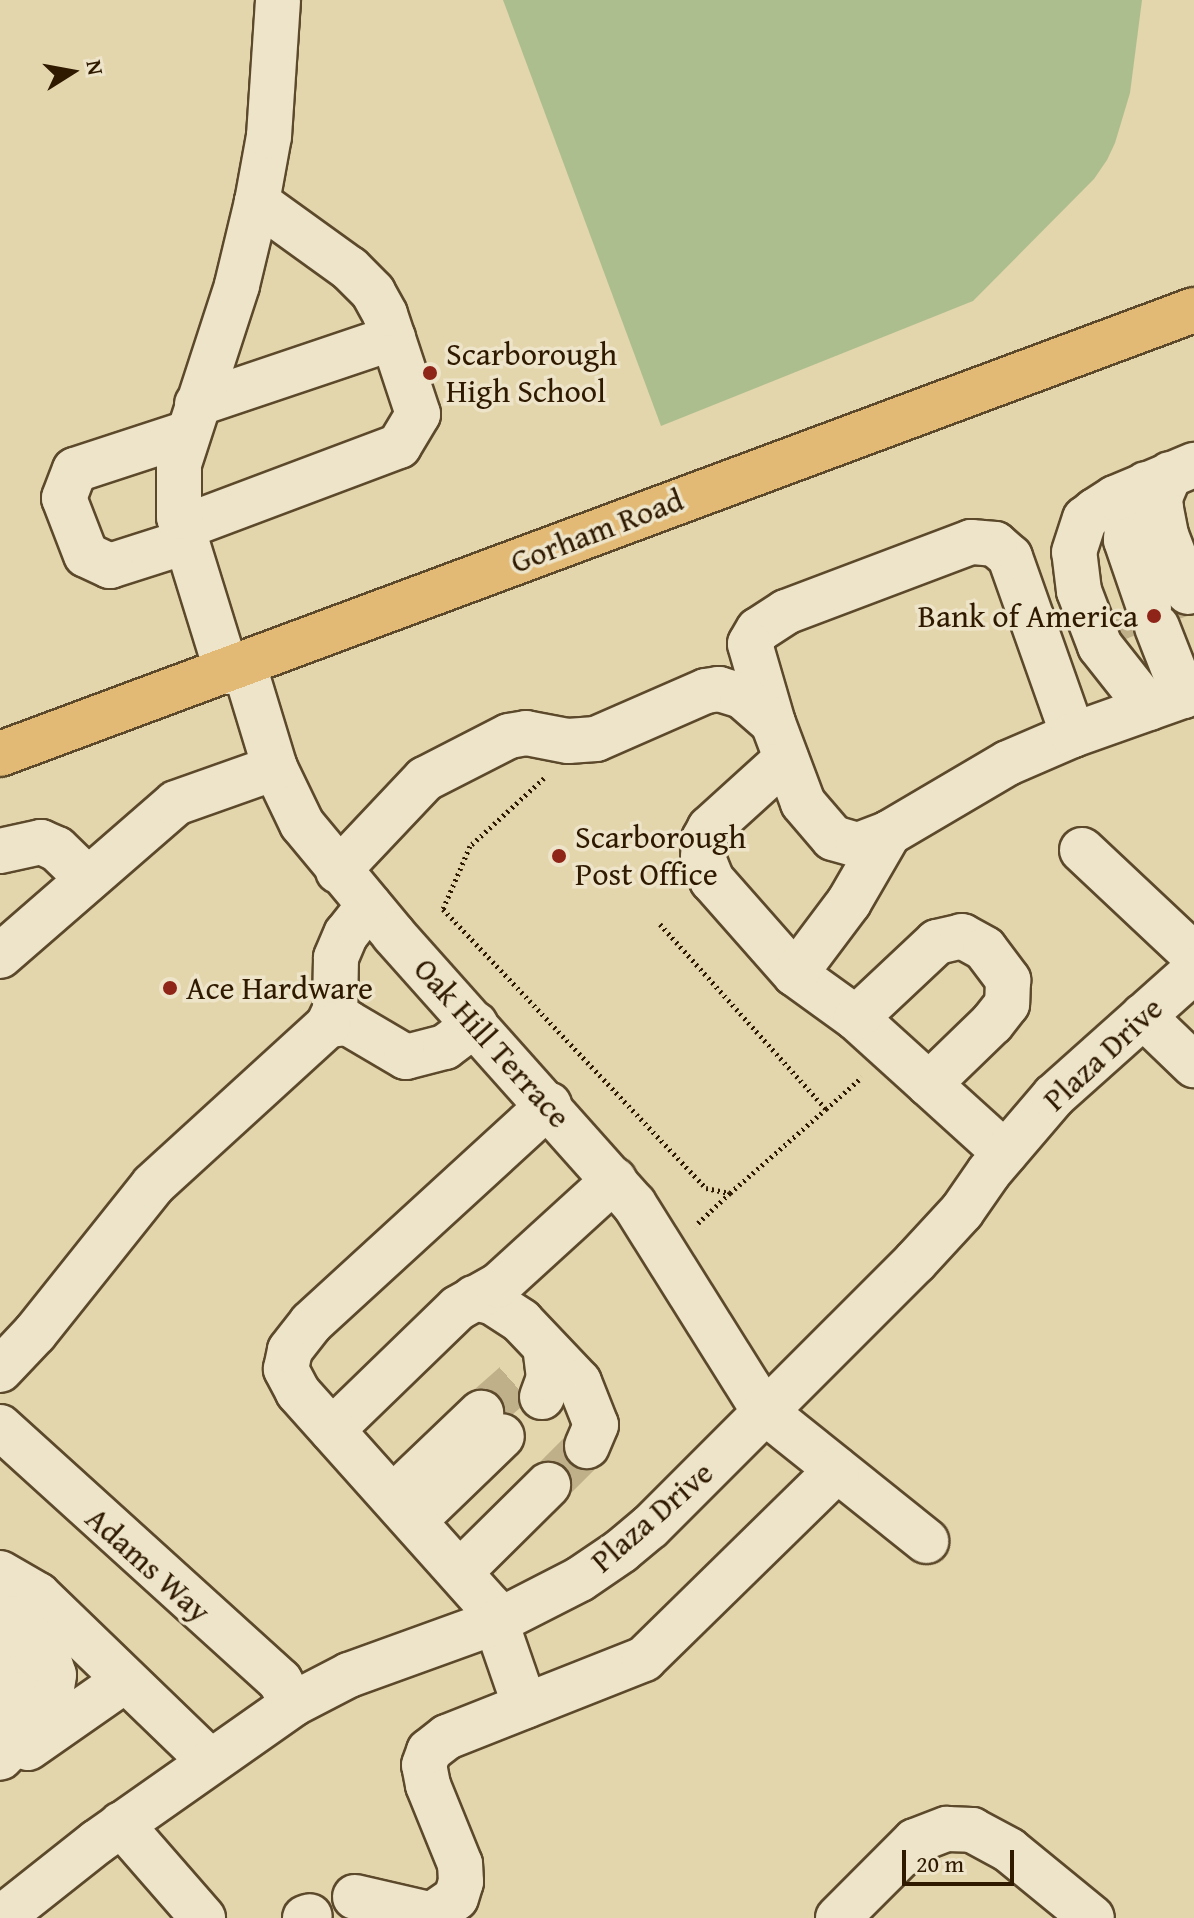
<!DOCTYPE html>
<html>
<head>
<meta charset="utf-8">
<style>
	body { margin:0 }
	#map { position:relative; width:1194px; height:1918px; overflow:hidden; background:#e3d5ac; font-family:"Gentium Book Plus",serif }
	div>[style] { position:absolute }
	[style*='--x'] { left:calc(var(--x)*1px); top:calc(var(--y)*1px); width:calc(var(--w)*1px); rotate:calc(var(--a)*1deg) }
	.green>* { inset:0; background:#adbe8e }
	.minor-tunnel>* { height:44px; margin-top:-22px; transform-origin:0; background:repeating-linear-gradient(90deg,#bfb08a 0 44px,transparent 0 66px) }
	.path>* { height:5px; margin-top:-2.5px; transform-origin:0; background:repeating-linear-gradient(90deg,#2f1a00 0 2px,transparent 0 6px) }
	.roads { filter:drop-shadow(2px 0 #5c492b) drop-shadow(-2px 0 #5c492b) drop-shadow(0 2px #5c492b) drop-shadow(0 -2px #5c492b) }
	.minor>* { height:44px; margin:-22px; padding:0 22px; transform-origin:22px; border-radius:22px; background:#ede4c9 }
	.major>* { height:44px; margin:-22px; padding:0 22px; transform-origin:22px; border-radius:22px; background:#e2ba76 }
	.dots>* { width:22px; height:22px; translate:-50% -50%; box-sizing:border-box; border:4px solid #ede4c9; border-radius:50% }
	span { translate:-50% -50%; white-space:nowrap; text-align:center; line-height:1.15; -webkit-text-stroke:7px #ede4c9; paint-order:stroke }
	.poi-label { font-size:32px; color:#2f1a00 }
	.left { translate:0 -50%; text-align:left }
	.right { translate:-100% -50%; text-align:right }
	.street-label { font-size:32px; color:#2f1a00 }
	.north { position:absolute; left:32px; top:32px; width:80px; height:80px; -webkit-text-stroke:6px #ede4c9; paint-order:stroke; rotate:79deg; font-size:22px; font-weight:700; line-height:32px; text-align:center; color:#2f1a00 }
	.north::after { content:''; display:block; margin:auto; width:28px; height:36px; background:#2f1a00; clip-path:polygon(50% 0,100% 100%,50% 72%,0 100%) }
	.scale { position:absolute; left:902px; top:1850px; width:112px; height:36px; box-sizing:border-box; border:4px solid #2f1a00; border-top:0; padding-left:10px; font-size:24px; line-height:28px; white-space:nowrap; color:#2f1a00; -webkit-text-stroke:6px #ede4c9; paint-order:stroke }
</style>
</head>
<body>
<div id="map">
	<div class="green">
		<div style="clip-path:polygon(503px 0,1142px 0,1130px 93px,1115px 143px,1107px 160px,1094px 179px,973px 301px,661px 426px)"></div>
	</div>
	<div class="minor-tunnel">
		<div style="--x:1169;--y:599;--w:22;--a:72"></div>
		<div style="--x:1114;--y:620;--w:22;--a:68"></div>
		<div style="--x:481;--y:1413;--w:56;--a:-41.4"></div>
		<div style="--x:548;--y:1485;--w:55;--a:-45"></div>
	</div>
	<div class="path">
		<div style="--x:544;--y:778;--w:100;--a:137.4"></div>
		<div style="--x:470;--y:846;--w:69;--a:113.2"></div>
		<div style="--x:443;--y:909;--w:383;--a:46.7"></div>
		<div style="--x:706;--y:1188;--w:25;--a:12"></div>
		<div style="--x:730;--y:1193;--w:48;--a:136.7"></div>
		<div style="--x:660;--y:924;--w:249;--a:48.1"></div>
		<div style="--x:826;--y:1109;--w:48;--a:-41.6"></div>
		<div style="--x:730;--y:1193;--w:128;--a:-41.2"></div>
	</div>
	<div class="roads">
		<div class="minor">
			<div style="--x:197;--y:404;--w:207;--a:-18.6"></div>
			<div style="--x:1170;--y:474;--w:26;--a:113"></div>
			<div style="--x:1160;--y:498;--w:11;--a:85"></div>
			<div style="--x:1161;--y:509;--w:26;--a:79"></div>
			<div style="--x:1166;--y:535;--w:61;--a:68.9"></div>
			<div style="--x:1146;--y:484;--w:48;--a:113.4"></div>
			<div style="--x:1127;--y:528;--w:12;--a:95"></div>
			<div style="--x:1126;--y:540;--w:71;--a:71.1"></div>
			<div style="--x:181;--y:528;--w:233;--a:-20.6"></div>
			<div style="--x:399;--y:446;--w:37;--a:-59"></div>
			<div style="--x:418;--y:414;--w:105;--a:-108.3"></div>
			<div style="--x:385;--y:314;--w:25;--a:-119"></div>
			<div style="--x:373;--y:292;--w:33;--a:-135"></div>
			<div style="--x:350;--y:269;--w:115;--a:-144.2"></div>
			<div style="--x:185;--y:542;--w:79;--a:162.3"></div>
			<div style="--x:110;--y:566;--w:26;--a:-155"></div>
			<div style="--x:86;--y:555;--w:61;--a:-111.1"></div>
			<div style="--x:64;--y:498;--w:30;--a:-69"></div>
			<div style="--x:75;--y:470;--w:119;--a:-18.1"></div>
			<div style="--x:1157;--y:627;--w:74;--a:68.6"></div>
			<div style="--x:244;--y:666;--w:107;--a:73.1"></div>
			<div style="--x:275;--y:768;--w:62;--a:64.3"></div>
			<div style="--x:302;--y:824;--w:144;--a:50.3"></div>
			<div style="--x:394;--y:935;--w:361;--a:48.3"></div>
			<div style="--x:634;--y:1204;--w:244;--a:57.9"></div>
			<div style="--x:764;--y:1411;--w:208;--a:38.7"></div>
			<div style="--x:227;--y:672;--w:162;--a:-107.2"></div>
			<div style="--x:179;--y:517;--w:53;--a:-90"></div>
			<div style="--x:179;--y:464;--w:188;--a:-72"></div>
			<div style="--x:237;--y:285;--w:85;--a:-76.5"></div>
			<div style="--x:257;--y:202;--w:67;--a:-79.7"></div>
			<div style="--x:269;--y:136;--w:136;--a:-86.2"></div>
			<div style="--x:1149;--y:708;--w:79;--a:-128.3"></div>
			<div style="--x:1100;--y:646;--w:59;--a:-110.9"></div>
			<div style="--x:1079;--y:591;--w:39;--a:-97"></div>
			<div style="--x:1074;--y:552;--w:35;--a:-72"></div>
			<div style="--x:1085;--y:519;--w:13;--a:-39"></div>
			<div style="--x:1095;--y:511;--w:24;--a:-33"></div>
			<div style="--x:1115;--y:498;--w:86;--a:-22.7"></div>
			<div style="--x:1073;--y:735;--w:189;--a:-109.5"></div>
			<div style="--x:1010;--y:557;--w:20;--a:-139"></div>
			<div style="--x:995;--y:544;--w:24;--a:-175"></div>
			<div style="--x:971;--y:542;--w:198;--a:159.3"></div>
			<div style="--x:786;--y:612;--w:33;--a:147"></div>
			<div style="--x:758;--y:630;--w:16;--a:120"></div>
			<div style="--x:750;--y:644;--w:82;--a:73.8"></div>
			<div style="--x:773;--y:723;--w:85;--a:69.4"></div>
			<div style="--x:803;--y:803;--w:46;--a:49.4"></div>
			<div style="--x:833;--y:838;--w:26;--a:16"></div>
			<div style="--x:858;--y:845;--w:33;--a:-21"></div>
			<div style="--x:889;--y:833;--w:138;--a:-30.5"></div>
			<div style="--x:1008;--y:763;--w:71;--a:-23.3"></div>
			<div style="--x:1073;--y:735;--w:128;--a:-19.6"></div>
			<div style="--x:786;--y:759;--w:103;--a:137.8"></div>
			<div style="--x:710;--y:828;--w:13;--a:119"></div>
			<div style="--x:704;--y:839;--w:19;--a:93"></div>
			<div style="--x:703;--y:858;--w:24;--a:68"></div>
			<div style="--x:712;--y:880;--w:125;--a:48.6"></div>
			<div style="--x:795;--y:974;--w:75;--a:35.8"></div>
			<div style="--x:856;--y:1018;--w:201;--a:42.2"></div>
			<div style="--x:1082;--y:850;--w:154;--a:43.2"></div>
			<div style="--x:0;--y:851;--w:42;--a:-12.4"></div>
			<div style="--x:41;--y:842;--w:17;--a:24"></div>
			<div style="--x:57;--y:849;--w:43;--a:44.1"></div>
			<div style="--x:338;--y:871;--w:127;--a:-46.6"></div>
			<div style="--x:425;--y:779;--w:94;--a:-27.1"></div>
			<div style="--x:509;--y:736;--w:17;--a:-10"></div>
			<div style="--x:526;--y:733;--w:43;--a:10.8"></div>
			<div style="--x:568;--y:741;--w:28;--a:-4"></div>
			<div style="--x:596;--y:739;--w:120;--a:-23.6"></div>
			<div style="--x:706;--y:691;--w:13;--a:-9"></div>
			<div style="--x:719;--y:689;--w:24;--a:17"></div>
			<div style="--x:742;--y:696;--w:41;--a:41.1"></div>
			<div style="--x:369;--y:905;--w:37;--a:128"></div>
			<div style="--x:346;--y:934;--w:26;--a:113"></div>
			<div style="--x:336;--y:958;--w:52;--a:91.1"></div>
			<div style="--x:335;--y:1010;--w:17;--a:115"></div>
			<div style="--x:328;--y:1025;--w:20;--a:-6"></div>
			<div style="--x:348;--y:1023;--w:67;--a:30.4"></div>
			<div style="--x:406;--y:1057;--w:40;--a:-14.4"></div>
			<div style="--x:445;--y:1047;--w:38;--a:-37"></div>
			<div style="--x:0;--y:956;--w:233;--a:-41"></div>
			<div style="--x:176;--y:803;--w:105;--a:-19.5"></div>
			<div style="--x:795;--y:974;--w:90;--a:-53.1"></div>
			<div style="--x:849;--y:902;--w:80;--a:-59.9"></div>
			<div style="--x:1143;--y:1016;--w:71;--a:43.9"></div>
			<div style="--x:856;--y:1018;--w:111;--a:-43.2"></div>
			<div style="--x:937;--y:942;--w:26;--a:-13"></div>
			<div style="--x:962;--y:936;--w:26;--a:29"></div>
			<div style="--x:985;--y:949;--w:39;--a:53"></div>
			<div style="--x:1008;--y:980;--w:24;--a:92"></div>
			<div style="--x:1007;--y:1004;--w:24;--a:128"></div>
			<div style="--x:992;--y:1023;--w:88;--a:135.9"></div>
			<div style="--x:474;--y:1298;--w:18;--a:13"></div>
			<div style="--x:492;--y:1302;--w:35;--a:33"></div>
			<div style="--x:521;--y:1321;--w:84;--a:46.4"></div>
			<div style="--x:579;--y:1382;--w:46;--a:68.4"></div>
			<div style="--x:596;--y:1425;--w:23;--a:113"></div>
			<div style="--x:0;--y:1370;--w:51;--a:-46.6"></div>
			<div style="--x:35;--y:1333;--w:189;--a:-51.4"></div>
			<div style="--x:153;--y:1185;--w:237;--a:-42.4"></div>
			<div style="--x:542;--y:1397;--w:20;--a:-70"></div>
			<div style="--x:549;--y:1378;--w:31;--a:-97"></div>
			<div style="--x:0;--y:1427;--w:378;--a:42.2"></div>
			<div style="--x:280;--y:1681;--w:26;--a:61"></div>
			<div style="--x:332;--y:1430;--w:175;--a:-44.1"></div>
			<div style="--x:458;--y:1308;--w:47;--a:-29.3"></div>
			<div style="--x:499;--y:1285;--w:156;--a:-42.4"></div>
			<div style="--x:393;--y:1497;--w:122;--a:-43.7"></div>
			<div style="--x:414;--y:1521;--w:122;--a:-44"></div>
			<div style="--x:460;--y:1572;--w:124;--a:-44.7"></div>
			<div style="--x:0;--y:1573;--w:44;--a:30.1"></div>
			<div style="--x:38;--y:1595;--w:239;--a:44"></div>
			<div style="--x:0;--y:1608;--w:45;--a:42.3"></div>
			<div style="--x:33;--y:1638;--w:21;--a:49"></div>
			<div style="--x:47;--y:1654;--w:22;--a:72"></div>
			<div style="--x:54;--y:1675;--w:24;--a:99"></div>
			<div style="--x:50;--y:1699;--w:23;--a:121"></div>
			<div style="--x:38;--y:1719;--w:54;--a:134.3"></div>
			<div style="--x:525;--y:1706;--w:104;--a:-109.1"></div>
			<div style="--x:491;--y:1608;--w:290;--a:-131.8"></div>
			<div style="--x:298;--y:1392;--w:26;--a:-118"></div>
			<div style="--x:286;--y:1369;--w:19;--a:-78"></div>
			<div style="--x:290;--y:1350;--w:34;--a:-52"></div>
			<div style="--x:311;--y:1323;--w:323;--a:-42.5"></div>
			<div style="--x:0;--y:1741;--w:92;--a:-76.9"></div>
			<div style="--x:21;--y:1651;--w:13;--a:-90"></div>
			<div style="--x:21;--y:1638;--w:21;--a:-109"></div>
			<div style="--x:28;--y:1748;--w:117;--a:-34.9"></div>
			<div style="--x:121;--y:1824;--w:125;--a:48.9"></div>
			<div style="--x:355;--y:1897;--w:80;--a:13"></div>
			<div style="--x:1;--y:1918;--w:122;--a:-38.4"></div>
			<div style="--x:97;--y:1842;--w:240;--a:-35.1"></div>
			<div style="--x:293;--y:1704;--w:63;--a:-27.4"></div>
			<div style="--x:349;--y:1675;--w:158;--a:-19.9"></div>
			<div style="--x:498;--y:1621;--w:92;--a:-27.1"></div>
			<div style="--x:580;--y:1579;--w:50;--a:-34.3"></div>
			<div style="--x:621;--y:1551;--w:38;--a:-40"></div>
			<div style="--x:650;--y:1527;--w:375;--a:-45"></div>
			<div style="--x:915;--y:1262;--w:69;--a:-47.3"></div>
			<div style="--x:962;--y:1211;--w:47;--a:-55.3"></div>
			<div style="--x:989;--y:1172;--w:100;--a:-49.5"></div>
			<div style="--x:1054;--y:1096;--w:188;--a:-41.8"></div>
			<div style="--x:305;--y:1918;--w:5;--a:-22"></div>
			<div style="--x:427;--y:1918;--w:35;--a:-35"></div>
			<div style="--x:456;--y:1898;--w:17;--a:-73"></div>
			<div style="--x:461;--y:1882;--w:18;--a:-93"></div>
			<div style="--x:460;--y:1864;--w:85;--a:-112.1"></div>
			<div style="--x:428;--y:1785;--w:20;--a:-101"></div>
			<div style="--x:424;--y:1765;--w:15;--a:-70"></div>
			<div style="--x:429;--y:1751;--w:23;--a:-38"></div>
			<div style="--x:447;--y:1737;--w:212;--a:-21.6"></div>
			<div style="--x:644;--y:1659;--w:270;--a:-44.4"></div>
			<div style="--x:838;--y:1918;--w:109;--a:-45"></div>
			<div style="--x:915;--y:1841;--w:34;--a:-21"></div>
			<div style="--x:947;--y:1829;--w:25;--a:2"></div>
			<div style="--x:972;--y:1830;--w:42;--a:28.4"></div>
			<div style="--x:1009;--y:1850;--w:107;--a:39.3"></div>
		</div>
		<div class="major">
			<div style="--x:0;--y:754;--w:1274;--a:-20.4"></div>
		</div>
	</div>
	<div class="dots">
		<div style="left:430px;top:373px;background:#8f2418"></div>
		<div style="left:1154px;top:616px;background:#8f2418"></div>
		<div style="left:559px;top:856px;background:#8f2418"></div>
		<div style="left:170px;top:988px;background:#8f2418"></div>
	</div>
	<div class="poi-label">
		<span class="left" style="left:446px;top:373px">Scarborough<br>High School</span>
		<span class="right" style="left:1138px;top:616px">Bank of America</span>
		<span class="left" style="left:575px;top:856px">Scarborough<br>Post Office</span>
		<span class="left" style="left:186px;top:988px">Ace Hardware</span>
	</div>
	<div class="street-label">
		<span style="left:597px;top:531px;rotate:-21deg">Gorham Road</span>
		<span style="left:492px;top:1043px;rotate:48deg">Oak Hill Terrace</span>
		<span style="left:1103px;top:1054px;rotate:-43deg">Plaza Drive</span>
		<span style="left:652px;top:1517px;rotate:-41deg">Plaza Drive</span>
		<span style="left:148px;top:1565px;rotate:42deg">Adams Way</span>
	</div>
	<div class="north">N</div>
	<div class="scale">20 m</div>
</div>
</body>
</html>
